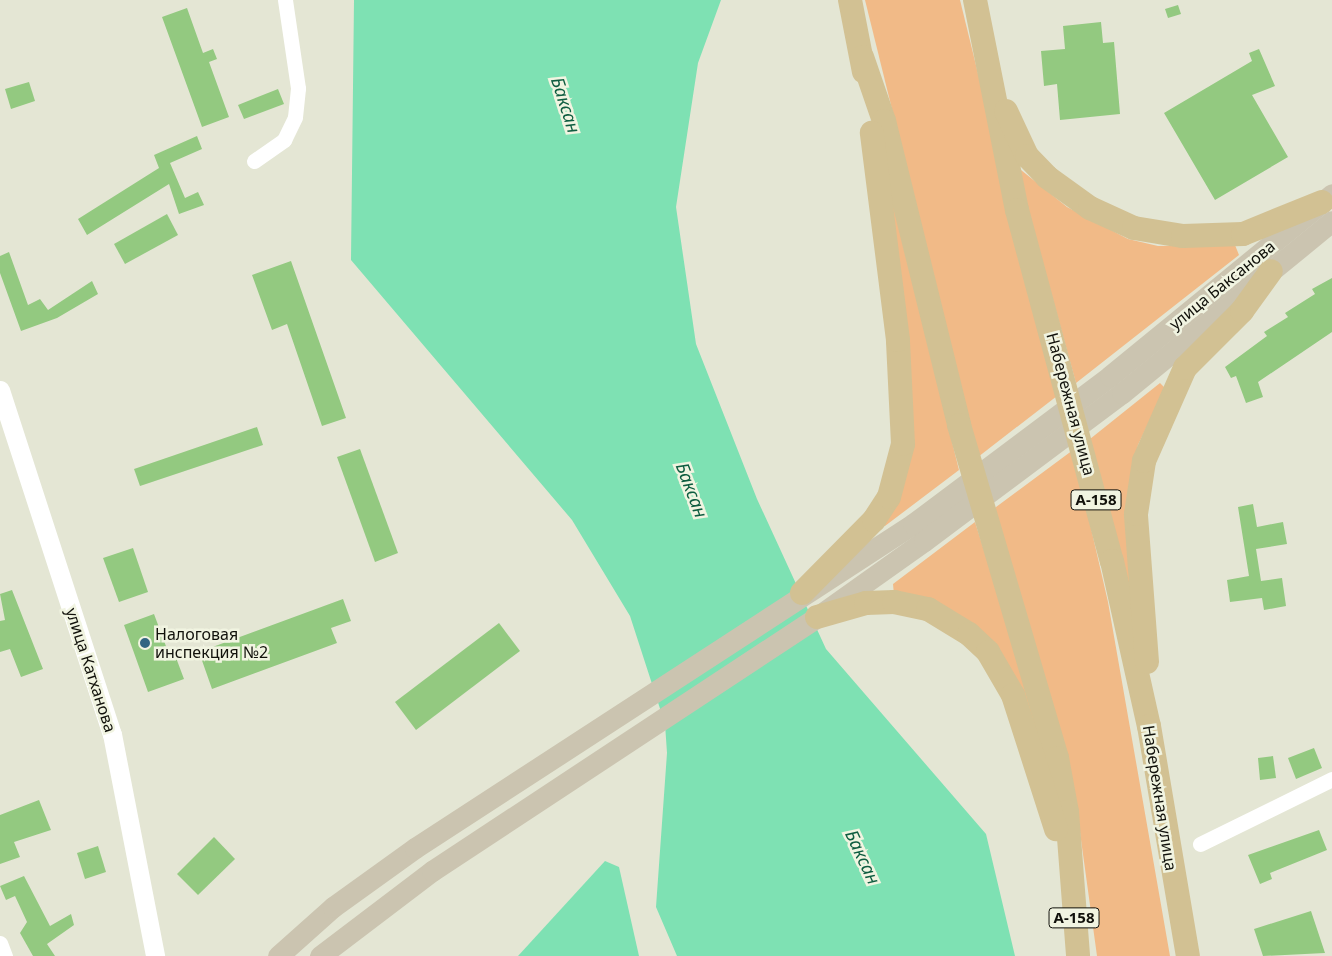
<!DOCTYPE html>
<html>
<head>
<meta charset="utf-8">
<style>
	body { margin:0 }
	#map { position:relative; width:1332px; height:956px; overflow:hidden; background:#e4e6d4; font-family:"Noto Sans",sans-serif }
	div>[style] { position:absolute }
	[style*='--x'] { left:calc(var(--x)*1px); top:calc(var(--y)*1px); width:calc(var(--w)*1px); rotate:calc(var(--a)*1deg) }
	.green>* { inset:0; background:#f1ba87 }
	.water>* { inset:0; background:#7ee1b3 }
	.building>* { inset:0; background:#93c980 }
	.minor>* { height:15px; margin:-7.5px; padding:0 7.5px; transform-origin:7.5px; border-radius:7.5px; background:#fff }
	.tertiary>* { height:19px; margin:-9.5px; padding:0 9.5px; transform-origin:9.5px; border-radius:9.5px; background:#fff }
	.secondary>* { height:21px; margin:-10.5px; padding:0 10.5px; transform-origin:10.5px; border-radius:10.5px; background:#cbc4b0 }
	.primary>* { height:24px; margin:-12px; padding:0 12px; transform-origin:12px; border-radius:12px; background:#d2c193 }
	.dots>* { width:14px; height:14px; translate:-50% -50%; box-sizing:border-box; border:2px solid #f1f4e1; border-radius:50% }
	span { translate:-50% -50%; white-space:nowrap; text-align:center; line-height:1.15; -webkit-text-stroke:5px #f1f4e1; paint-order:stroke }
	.shield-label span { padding:1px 4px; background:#f1f4e1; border:1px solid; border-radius:4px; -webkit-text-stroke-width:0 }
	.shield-label { font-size:15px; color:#11110b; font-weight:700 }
	.street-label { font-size:16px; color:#11110b }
	.poi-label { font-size:16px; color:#11110b }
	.left { translate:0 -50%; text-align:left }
	.water-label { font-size:18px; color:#0e5d40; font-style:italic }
</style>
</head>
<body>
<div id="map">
	<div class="green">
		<div style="clip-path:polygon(865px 0,960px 0,1057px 396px,978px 457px)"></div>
		<div style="clip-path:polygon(1016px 166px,1067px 207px,1128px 239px,1158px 246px,1235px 245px,1239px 255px,1076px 383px)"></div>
		<div style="clip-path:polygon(886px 176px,959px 470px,885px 526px,880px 522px,894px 502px)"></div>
		<div style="clip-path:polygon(1160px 383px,1165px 388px,1138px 445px,1126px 505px,1136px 622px,1090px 439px)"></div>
		<div style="clip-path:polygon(1073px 450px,1108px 602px,1170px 956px,1097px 956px,1078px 818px,992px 510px)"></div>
		<div style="clip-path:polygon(975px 522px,1021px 666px,1050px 769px,1004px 664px,894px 595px,893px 584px)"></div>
	</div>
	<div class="water">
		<div style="clip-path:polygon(354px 0,721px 0,698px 63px,676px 207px,696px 344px,757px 499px,826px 649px,986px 834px,1015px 956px,677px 956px,656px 907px,667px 753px,665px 724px,630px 616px,572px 520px,351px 260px)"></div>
		<div style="clip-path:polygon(605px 861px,619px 867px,639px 956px,518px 956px)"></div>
	</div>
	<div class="building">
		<div style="clip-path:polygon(1178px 5px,1181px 14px,1168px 18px,1165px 9px)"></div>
		<div style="clip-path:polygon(187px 8px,203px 53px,213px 49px,217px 59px,209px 62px,229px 117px,202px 127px,162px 17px)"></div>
		<div style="clip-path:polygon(1101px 22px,1103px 43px,1114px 42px,1120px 114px,1060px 120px,1057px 84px,1044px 86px,1041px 51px,1065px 49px,1063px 26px)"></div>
		<div style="clip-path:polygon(1259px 49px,1275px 86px,1252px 95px,1288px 157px,1215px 200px,1164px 113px,1252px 61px,1249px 53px)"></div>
		<div style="clip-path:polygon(29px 82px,35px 101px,11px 109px,5px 89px)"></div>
		<div style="clip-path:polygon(278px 89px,284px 104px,244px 119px,238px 105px)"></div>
		<div style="clip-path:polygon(197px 136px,202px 149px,170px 163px,185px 198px,198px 192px,204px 205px,179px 214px,169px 184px,87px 235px,78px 219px,159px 168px,154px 155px)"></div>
		<div style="clip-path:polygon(167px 214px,178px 235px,125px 264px,114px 244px)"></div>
		<div style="clip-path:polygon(9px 252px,28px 305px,40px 299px,48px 310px,92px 281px,98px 294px,57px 318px,21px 331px,0 273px,0 256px)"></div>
		<div style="clip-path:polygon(291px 261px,346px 418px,322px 426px,287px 324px,272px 330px,252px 275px)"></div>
		<div style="clip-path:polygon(1332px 278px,1332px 332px,1258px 382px,1263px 397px,1246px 403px,1236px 376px,1231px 378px,1225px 367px,1267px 336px,1264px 332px,1288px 317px,1285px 313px,1315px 294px,1312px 289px)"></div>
		<div style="clip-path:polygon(257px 427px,263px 445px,140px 486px,134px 469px)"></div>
		<div style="clip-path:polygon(360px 449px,398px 553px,375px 562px,337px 457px)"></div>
		<div style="clip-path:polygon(1253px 504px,1257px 527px,1283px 522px,1287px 544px,1256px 549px,1261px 581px,1282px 578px,1286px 606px,1264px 610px,1262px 598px,1230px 602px,1227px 580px,1249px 576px,1238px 507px)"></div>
		<div style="clip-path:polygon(133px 548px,148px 592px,119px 602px,103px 558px)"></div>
		<div style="clip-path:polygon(12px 590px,43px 669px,21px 677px,10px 649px,0 652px,0 621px,5px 620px,0 594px)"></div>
		<div style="clip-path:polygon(343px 599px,351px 621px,331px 628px,337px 643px,212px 689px,199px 652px)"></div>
		<div style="clip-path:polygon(154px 614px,170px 657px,175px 655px,184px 679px,148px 692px,124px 625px)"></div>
		<div style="clip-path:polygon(499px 623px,520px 651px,416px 730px,395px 702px)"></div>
		<div style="clip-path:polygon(1314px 748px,1322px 768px,1296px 779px,1288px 758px)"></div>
		<div style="clip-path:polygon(1273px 756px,1276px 778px,1260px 780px,1258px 758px)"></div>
		<div style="clip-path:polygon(39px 800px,51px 830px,14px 842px,20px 857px,0 864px,0 815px)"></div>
		<div style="clip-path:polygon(1319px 830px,1327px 850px,1270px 873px,1272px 879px,1260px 884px,1248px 855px)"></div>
		<div style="clip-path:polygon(214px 837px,235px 859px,198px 895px,177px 874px)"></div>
		<div style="clip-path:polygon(98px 846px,106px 872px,85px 879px,77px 853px)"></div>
		<div style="clip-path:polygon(24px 876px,50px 926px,71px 914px,74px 925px,47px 944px,55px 956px,33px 956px,20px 933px,27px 922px,15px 896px,6px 900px,0 886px)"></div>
		<div style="clip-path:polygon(1311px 911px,1325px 953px,1263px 956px,1254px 929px)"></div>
	</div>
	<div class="minor">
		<div style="--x:254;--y:161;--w:37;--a:-35"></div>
		<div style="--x:284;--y:140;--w:25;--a:-64"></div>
		<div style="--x:295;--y:117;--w:29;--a:-84"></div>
		<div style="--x:298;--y:88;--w:89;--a:-98.4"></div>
		<div style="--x:1200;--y:844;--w:147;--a:-26.2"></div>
		<div style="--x:0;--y:943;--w:14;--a:69"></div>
	</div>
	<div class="tertiary">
		<div style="--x:0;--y:390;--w:362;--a:72"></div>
		<div style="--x:112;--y:734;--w:226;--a:79"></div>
	</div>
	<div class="secondary">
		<div style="--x:278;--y:956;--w:74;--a:-41.7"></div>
		<div style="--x:333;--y:907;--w:101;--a:-35.7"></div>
		<div style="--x:415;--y:848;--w:594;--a:-33.05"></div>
		<div style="--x:913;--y:524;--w:246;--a:-36.9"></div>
		<div style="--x:1110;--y:376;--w:287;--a:-39.3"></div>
		<div style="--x:320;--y:956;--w:141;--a:-37.2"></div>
		<div style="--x:432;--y:871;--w:461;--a:-33.4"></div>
		<div style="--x:817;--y:617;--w:131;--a:-35.4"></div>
		<div style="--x:924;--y:541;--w:247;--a:-36.8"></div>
		<div style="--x:1122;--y:393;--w:271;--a:-39.3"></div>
	</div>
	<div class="primary">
		<div style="--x:850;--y:0;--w:73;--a:79"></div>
		<div style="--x:975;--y:0;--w:214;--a:78.7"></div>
		<div style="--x:1017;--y:210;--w:364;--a:74.9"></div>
		<div style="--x:1112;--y:561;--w:169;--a:77.4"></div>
		<div style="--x:1149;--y:726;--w:233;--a:80.4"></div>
		<div style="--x:862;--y:57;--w:68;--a:71"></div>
		<div style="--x:884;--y:121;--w:313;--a:76.1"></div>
		<div style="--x:959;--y:425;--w:347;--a:73.6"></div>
		<div style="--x:1057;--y:758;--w:55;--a:79.5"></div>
		<div style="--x:1067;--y:812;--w:144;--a:85.6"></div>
		<div style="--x:1006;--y:111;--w:50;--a:65"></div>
		<div style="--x:1027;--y:156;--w:29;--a:46"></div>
		<div style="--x:1047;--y:177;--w:53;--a:35.8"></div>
		<div style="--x:1090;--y:208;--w:48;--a:24.4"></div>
		<div style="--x:1134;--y:228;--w:50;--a:9.3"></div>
		<div style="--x:1183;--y:236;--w:60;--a:-1.9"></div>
		<div style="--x:1243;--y:234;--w:85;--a:-22.1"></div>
		<div style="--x:802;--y:593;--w:103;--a:-45.4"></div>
		<div style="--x:874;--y:520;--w:27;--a:-57"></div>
		<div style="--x:889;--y:497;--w:55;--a:-75.2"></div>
		<div style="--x:903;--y:444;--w:104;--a:-92.8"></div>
		<div style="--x:898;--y:340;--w:209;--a:-97.2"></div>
		<div style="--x:817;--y:617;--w:51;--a:-15.9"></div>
		<div style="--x:866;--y:603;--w:28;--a:-2"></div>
		<div style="--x:894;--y:602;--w:35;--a:12"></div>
		<div style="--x:928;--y:609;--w:48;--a:31.4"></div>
		<div style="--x:969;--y:634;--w:26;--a:43"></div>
		<div style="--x:988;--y:652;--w:50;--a:59.8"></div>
		<div style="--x:1013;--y:695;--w:141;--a:72.2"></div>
		<div style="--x:1147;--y:662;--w:148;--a:-94.3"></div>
		<div style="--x:1136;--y:514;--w:54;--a:-81.4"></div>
		<div style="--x:1144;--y:461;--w:102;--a:-66.2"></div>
		<div style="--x:1185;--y:368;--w:81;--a:-45"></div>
		<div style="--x:1242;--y:311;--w:49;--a:-54.1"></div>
	</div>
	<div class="dots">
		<div style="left:145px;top:643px;background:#326582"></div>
	</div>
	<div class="shield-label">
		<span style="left:1096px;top:500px">А-158</span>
		<span style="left:1074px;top:918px">А-158</span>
	</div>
	<div class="street-label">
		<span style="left:1222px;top:285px;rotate:-39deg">улица Баксанова</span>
		<span style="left:1071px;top:404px;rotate:75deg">Набережная улица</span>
		<span style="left:91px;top:670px;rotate:72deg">улица Катханова</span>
		<span style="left:1160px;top:798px;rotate:81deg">Набережная улица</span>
	</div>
	<div class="poi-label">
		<span class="left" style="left:155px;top:643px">Налоговая<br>инспекция №2</span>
	</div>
	<div class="water-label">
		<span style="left:566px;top:105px;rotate:72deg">Баксан</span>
		<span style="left:692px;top:490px;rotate:69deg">Баксан</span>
		<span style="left:863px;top:857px;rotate:65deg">Баксан</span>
	</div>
</div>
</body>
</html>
